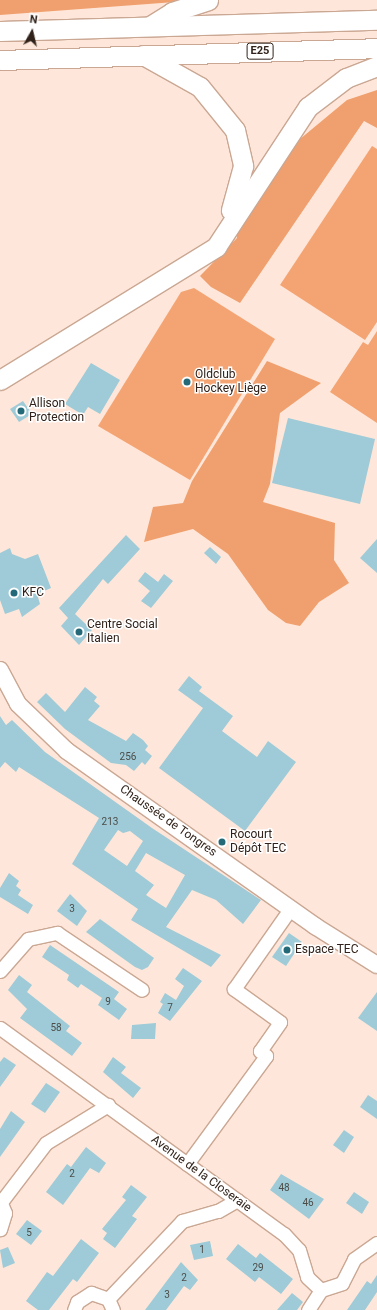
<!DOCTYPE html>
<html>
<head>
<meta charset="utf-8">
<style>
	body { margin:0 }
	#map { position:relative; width:377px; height:1310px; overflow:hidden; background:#fee7da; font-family:Roboto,sans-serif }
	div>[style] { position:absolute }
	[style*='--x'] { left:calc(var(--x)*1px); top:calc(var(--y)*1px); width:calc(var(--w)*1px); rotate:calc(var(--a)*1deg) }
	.green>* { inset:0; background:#f4a473 }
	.forest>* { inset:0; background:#f0a06e }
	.building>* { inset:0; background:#9ecbd7 }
	.roads { filter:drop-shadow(1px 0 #caa793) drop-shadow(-1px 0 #caa793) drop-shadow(0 1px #caa793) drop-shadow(0 -1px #caa793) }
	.minor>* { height:13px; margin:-6.5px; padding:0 6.5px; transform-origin:6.5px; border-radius:6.5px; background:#fff }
	.major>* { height:16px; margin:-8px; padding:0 8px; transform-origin:8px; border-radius:8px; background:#fff }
	.highway>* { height:19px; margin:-9.5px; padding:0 9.5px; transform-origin:9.5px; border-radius:9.5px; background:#fff }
	.dots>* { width:11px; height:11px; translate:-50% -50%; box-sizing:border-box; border:2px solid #fff; border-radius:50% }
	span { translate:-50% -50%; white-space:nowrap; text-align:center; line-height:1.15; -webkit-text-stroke:3px #fff; paint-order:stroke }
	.number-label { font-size:10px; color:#4c4c49 }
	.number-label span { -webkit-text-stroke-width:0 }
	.shield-label span { padding:1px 3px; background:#fff; border:1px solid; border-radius:3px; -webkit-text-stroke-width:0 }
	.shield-label { font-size:11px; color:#30221a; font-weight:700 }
	.poi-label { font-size:12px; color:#30221a }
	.left { translate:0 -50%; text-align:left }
	.street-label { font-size:12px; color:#30221a }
	.north { position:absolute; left:12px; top:12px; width:40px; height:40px; -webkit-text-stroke:3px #fff; paint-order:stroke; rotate:8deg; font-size:11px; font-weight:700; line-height:16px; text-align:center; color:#30221a }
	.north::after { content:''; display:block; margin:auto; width:14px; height:18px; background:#30221a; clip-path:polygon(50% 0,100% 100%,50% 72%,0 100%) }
</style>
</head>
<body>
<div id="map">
	<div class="green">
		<div style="clip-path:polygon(372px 146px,377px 149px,377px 322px,365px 340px,280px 285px)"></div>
		<div style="clip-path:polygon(194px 288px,275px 339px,190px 480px,98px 426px,181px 292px)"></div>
		<div style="clip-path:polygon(377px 331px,377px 423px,330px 392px,363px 342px,368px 345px)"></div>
	</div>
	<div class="forest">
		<div style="clip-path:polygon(0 0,202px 0,0 15px)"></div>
		<div style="clip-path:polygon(377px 90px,377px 128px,364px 121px,240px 303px,211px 287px,200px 276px,237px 238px,237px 229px,294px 144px,347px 100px)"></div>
		<div style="clip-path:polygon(267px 361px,321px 383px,280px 413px,270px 484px,263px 502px,335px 523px,334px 560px,349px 583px,319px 602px,300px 626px,286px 623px,268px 610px,228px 554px,193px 529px,144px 542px,153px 507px,183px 503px,192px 481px)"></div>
	</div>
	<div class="building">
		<div style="clip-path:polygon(91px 363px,120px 380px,100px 414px,88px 407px,83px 415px,65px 404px)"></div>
		<div style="clip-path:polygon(23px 401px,32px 414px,19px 422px,10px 409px)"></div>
		<div style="clip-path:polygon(288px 418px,375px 439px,360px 504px,272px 483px)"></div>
		<div style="clip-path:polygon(126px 535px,140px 549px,108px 584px,103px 579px,75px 614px,92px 630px,79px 645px,61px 626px,68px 618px,59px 608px)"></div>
		<div style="clip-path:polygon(377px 539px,377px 573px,360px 558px)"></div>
		<div style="clip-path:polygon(210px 547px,221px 557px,216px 564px,204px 553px)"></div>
		<div style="clip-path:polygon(10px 548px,12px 554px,25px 559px,38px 554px,51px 588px,37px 594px,40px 604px,22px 617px,19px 609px,5px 614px,0 600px,0 553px)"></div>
		<div style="clip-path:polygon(145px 572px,158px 582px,164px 574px,173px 581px,151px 608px,141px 601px,150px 591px,138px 581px)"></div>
		<div style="clip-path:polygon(189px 676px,202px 687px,199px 691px,233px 716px,222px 731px,257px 757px,268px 741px,296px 762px,245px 831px,159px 768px,203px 708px,178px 690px)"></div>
		<div style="clip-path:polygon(85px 687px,97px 697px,94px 701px,100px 706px,88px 720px,126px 741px,133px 733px,143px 740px,148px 746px,145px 750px,152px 756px,145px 765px,142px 762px,134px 771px,126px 765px,111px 763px,65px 729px,37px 702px,46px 693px,65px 712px)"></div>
		<div style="clip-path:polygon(evenodd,0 716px,6px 725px,12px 720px,45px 752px,152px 828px,261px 900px,243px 924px,216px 900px,192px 890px,166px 927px,221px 955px,211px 967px,131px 920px,138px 909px,72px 864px,99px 818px,19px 767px,16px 772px,5px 762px,0 768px,0 716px,118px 830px,123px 833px,130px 831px,143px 841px,127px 866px,104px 850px,118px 830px,0 716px,146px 853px,185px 875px,166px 908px,146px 895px,154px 885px,135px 871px,146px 853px)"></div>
		<div style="clip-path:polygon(9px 873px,19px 881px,16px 886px,21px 890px,18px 895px,33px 905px,28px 914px,0 897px,0 888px)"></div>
		<div style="clip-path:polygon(70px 894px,87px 911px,77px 926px,57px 911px)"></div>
		<div style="clip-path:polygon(100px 919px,154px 958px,148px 967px,142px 970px,135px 967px,86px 932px)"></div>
		<div style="clip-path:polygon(289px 933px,302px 942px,286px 966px,272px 957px)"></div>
		<div style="clip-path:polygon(50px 945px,119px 992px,114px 999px,127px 1009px,119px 1020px,98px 1005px,102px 998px,81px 984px,78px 988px,67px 980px,69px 975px,42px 957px)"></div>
		<div style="clip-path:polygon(183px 968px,202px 981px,170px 1021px,158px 1013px,163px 1004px,160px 1002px,165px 993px,176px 1000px,184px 986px,175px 979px)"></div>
		<div style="clip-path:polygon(19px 975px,32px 985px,27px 992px,70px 1026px,66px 1031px,82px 1043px,72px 1056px,20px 1018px,27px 1009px,8px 990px)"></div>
		<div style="clip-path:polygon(377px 992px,377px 1031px,358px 1018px)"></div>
		<div style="clip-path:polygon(156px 1023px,155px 1039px,131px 1039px,132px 1025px)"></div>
		<div style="clip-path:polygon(4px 1057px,16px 1065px,0 1087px,0 1062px)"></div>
		<div style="clip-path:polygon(113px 1057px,126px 1067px,121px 1073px,141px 1088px,133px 1098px,103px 1072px)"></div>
		<div style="clip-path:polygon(46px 1083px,60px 1092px,45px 1113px,31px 1104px)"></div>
		<div style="clip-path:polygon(368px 1095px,377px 1101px,377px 1119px,360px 1107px)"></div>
		<div style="clip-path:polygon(11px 1111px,25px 1122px,0 1157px,0 1129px)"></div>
		<div style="clip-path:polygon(344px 1130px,354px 1137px,344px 1153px,333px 1145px)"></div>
		<div style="clip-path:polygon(86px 1147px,106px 1163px,99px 1173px,90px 1168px,63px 1205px,46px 1192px,67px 1164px,71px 1167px)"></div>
		<div style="clip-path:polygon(281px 1174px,324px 1199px,309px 1219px,270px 1190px)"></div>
		<div style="clip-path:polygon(131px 1185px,147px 1197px,132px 1216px,137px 1219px,115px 1248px,103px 1239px,107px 1233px,102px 1229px,126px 1200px,122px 1197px)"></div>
		<div style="clip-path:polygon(354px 1192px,369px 1202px,362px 1214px,346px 1203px)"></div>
		<div style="clip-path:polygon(27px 1220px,42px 1231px,31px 1245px,16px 1234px)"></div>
		<div style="clip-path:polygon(81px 1239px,99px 1253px,77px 1282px,73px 1279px,49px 1310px,38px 1310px,26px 1301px,47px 1272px,53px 1276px)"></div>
		<div style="clip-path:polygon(210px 1241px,213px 1256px,194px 1260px,190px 1245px)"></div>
		<div style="clip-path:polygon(238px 1244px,256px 1258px,260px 1253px,293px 1279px,281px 1294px,259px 1277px,255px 1282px,226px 1259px)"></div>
		<div style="clip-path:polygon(8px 1247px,15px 1263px,3px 1268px,0 1250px)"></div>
		<div style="clip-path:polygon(181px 1262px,198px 1280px,190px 1290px,184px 1286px,166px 1310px,145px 1310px)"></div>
		<div style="clip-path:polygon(377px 1275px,377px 1292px,365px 1310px,347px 1310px,367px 1281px,371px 1284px)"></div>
		<div style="clip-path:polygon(292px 1293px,303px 1302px,297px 1310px,277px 1310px)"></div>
	</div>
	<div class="roads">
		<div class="minor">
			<div style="--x:0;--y:971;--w:43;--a:-48.8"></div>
			<div style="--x:28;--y:939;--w:30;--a:-12"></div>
			<div style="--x:57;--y:933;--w:102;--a:33.8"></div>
			<div style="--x:0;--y:1028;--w:351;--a:36"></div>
			<div style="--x:284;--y:1234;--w:22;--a:47"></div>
			<div style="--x:299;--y:1250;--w:28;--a:73"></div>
			<div style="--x:307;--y:1277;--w:19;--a:43"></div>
			<div style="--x:321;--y:1290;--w:22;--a:-18"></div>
			<div style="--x:342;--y:1283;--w:27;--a:-63"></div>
			<div style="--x:354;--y:1259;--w:28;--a:-35"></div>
			<div style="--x:187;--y:1164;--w:134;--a:-53.8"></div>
			<div style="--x:266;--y:1056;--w:8;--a:-140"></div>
			<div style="--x:260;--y:1051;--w:35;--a:-55"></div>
			<div style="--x:280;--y:1022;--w:57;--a:-144.3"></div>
			<div style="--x:234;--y:989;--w:98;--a:-55"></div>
			<div style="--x:0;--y:1201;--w:13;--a:67"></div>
			<div style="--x:5;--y:1213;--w:17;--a:107"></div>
			<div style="--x:1;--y:1202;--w:74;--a:-52.7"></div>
			<div style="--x:46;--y:1143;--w:73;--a:-31.5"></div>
			<div style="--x:108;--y:1299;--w:108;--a:-46.5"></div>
			<div style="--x:182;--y:1221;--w:37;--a:-16"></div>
			<div style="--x:218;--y:1211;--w:22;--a:-30"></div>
			<div style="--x:74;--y:1310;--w:9;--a:-69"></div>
			<div style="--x:77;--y:1302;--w:17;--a:-33"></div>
			<div style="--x:91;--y:1293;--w:18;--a:19"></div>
			<div style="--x:108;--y:1299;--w:12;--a:66"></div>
			<div style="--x:308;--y:1310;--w:24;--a:-57"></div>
		</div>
		<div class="major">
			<div style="--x:0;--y:670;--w:38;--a:62"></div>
			<div style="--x:18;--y:704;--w:68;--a:43.8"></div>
			<div style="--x:67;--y:751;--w:304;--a:35.2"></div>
			<div style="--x:315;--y:926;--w:73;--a:32.2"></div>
		</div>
		<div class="highway">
			<div style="--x:150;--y:26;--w:26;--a:-32"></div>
			<div style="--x:172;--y:12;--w:38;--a:-18"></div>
			<div style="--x:0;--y:31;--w:377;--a:-1.7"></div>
			<div style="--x:143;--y:55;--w:65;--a:29.3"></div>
			<div style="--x:200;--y:87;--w:55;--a:50.9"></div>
			<div style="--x:235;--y:130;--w:37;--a:77"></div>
			<div style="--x:243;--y:166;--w:46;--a:105.3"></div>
			<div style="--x:0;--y:60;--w:377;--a:-1.8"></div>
			<div style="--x:0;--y:380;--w:254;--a:-31.6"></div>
			<div style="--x:216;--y:247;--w:168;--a:-56.7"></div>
			<div style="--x:308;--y:107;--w:48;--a:-37.3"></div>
			<div style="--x:346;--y:78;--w:33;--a:-21"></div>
		</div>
	</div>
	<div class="dots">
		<div style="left:187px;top:382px;background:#236978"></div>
		<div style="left:21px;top:411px;background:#236978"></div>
		<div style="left:14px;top:593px;background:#236978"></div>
		<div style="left:79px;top:632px;background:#236978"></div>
		<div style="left:222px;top:842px;background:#236978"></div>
		<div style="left:287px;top:950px;background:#236978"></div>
	</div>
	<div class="number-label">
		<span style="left:128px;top:757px">256</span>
		<span style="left:110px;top:822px">213</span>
		<span style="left:72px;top:909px">3</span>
		<span style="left:108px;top:1002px">9</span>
		<span style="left:170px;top:1008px">7</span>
		<span style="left:56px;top:1028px">58</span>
		<span style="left:72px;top:1174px">2</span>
		<span style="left:284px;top:1188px">48</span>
		<span style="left:308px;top:1203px">46</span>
		<span style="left:29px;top:1233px">5</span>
		<span style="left:202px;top:1250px">1</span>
		<span style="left:258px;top:1268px">29</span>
		<span style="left:184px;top:1278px">2</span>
		<span style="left:167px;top:1295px">3</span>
	</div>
	<div class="shield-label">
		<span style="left:260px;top:51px">E25</span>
	</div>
	<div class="poi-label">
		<span class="left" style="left:195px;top:382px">Oldclub<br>Hockey Liège</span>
		<span class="left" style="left:29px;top:411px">Allison<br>Protection</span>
		<span class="left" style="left:22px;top:593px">KFC</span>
		<span class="left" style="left:87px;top:632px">Centre Social<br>Italien</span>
		<span class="left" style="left:230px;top:842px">Rocourt<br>Dépôt TEC</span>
		<span class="left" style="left:295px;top:950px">Espace TEC</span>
	</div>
	<div class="street-label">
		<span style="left:168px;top:821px;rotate:35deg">Chaussée de Tongres</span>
		<span style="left:201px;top:1174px;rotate:36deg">Avenue de la Closeraie</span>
	</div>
	<div class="north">N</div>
</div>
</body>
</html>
